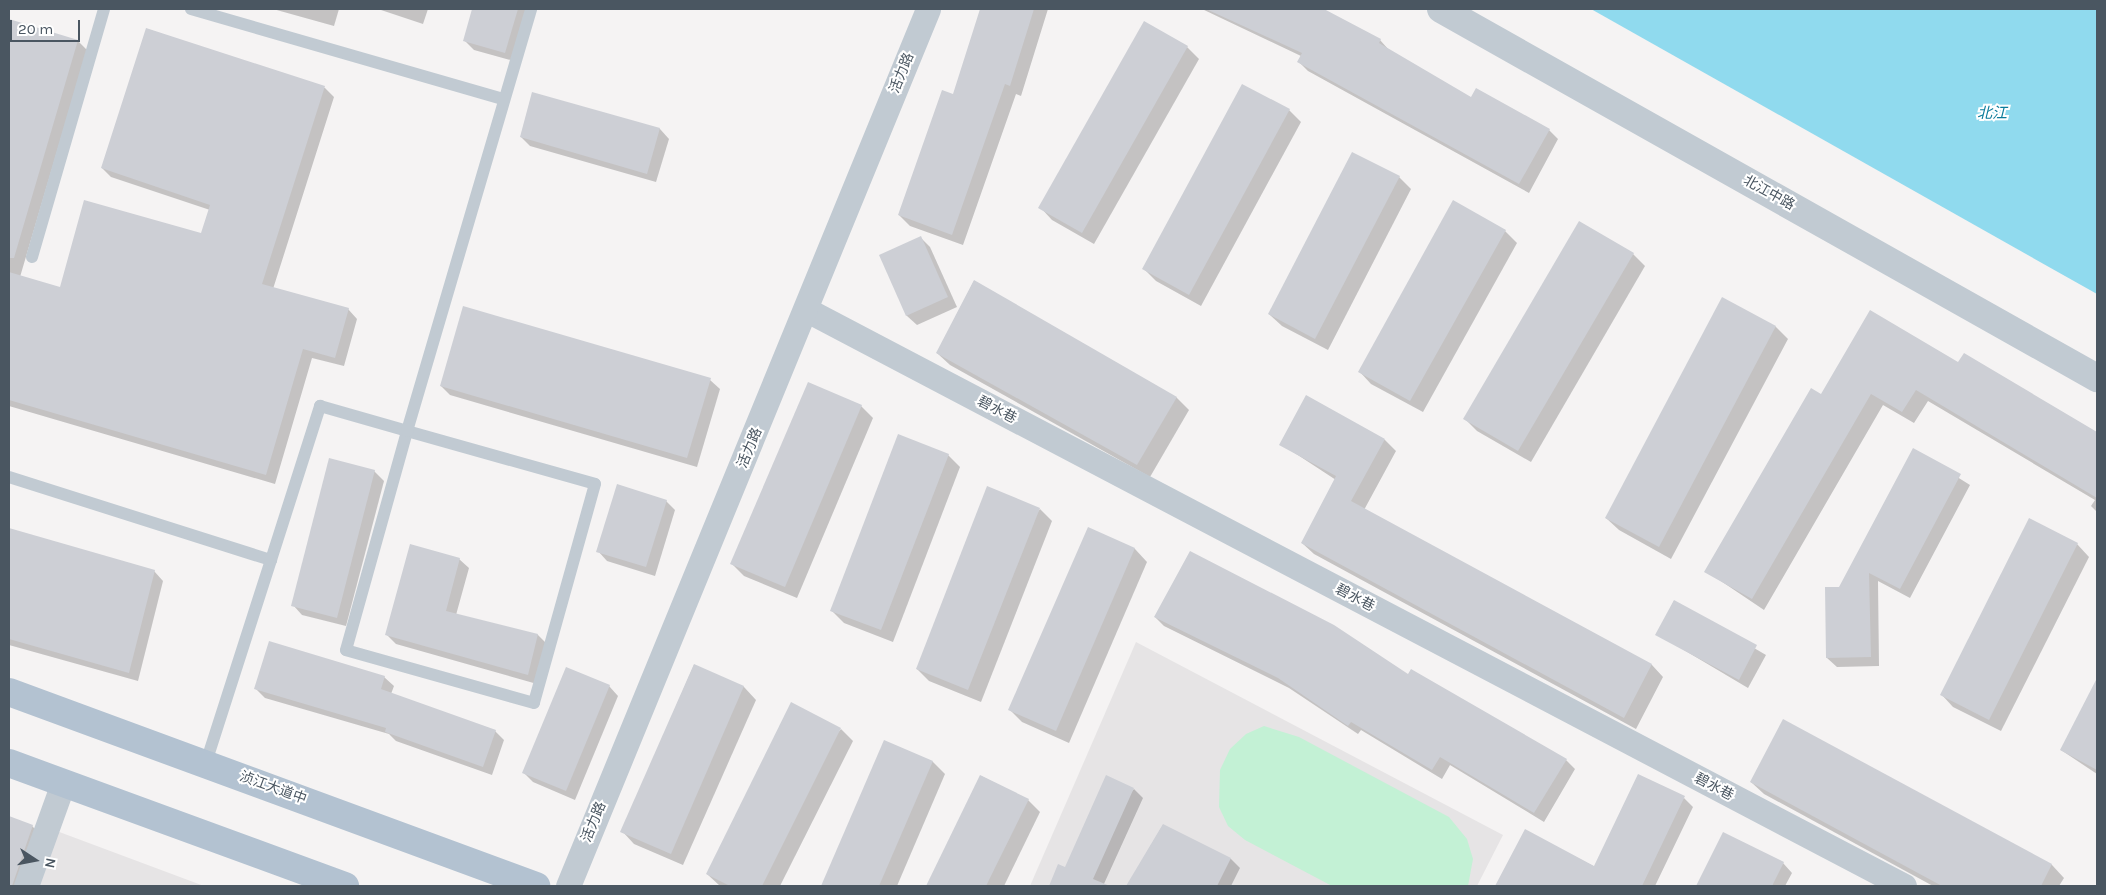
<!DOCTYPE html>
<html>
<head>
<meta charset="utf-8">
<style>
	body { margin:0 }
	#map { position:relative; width:2106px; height:895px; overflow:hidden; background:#f5f3f3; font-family:Karla,"Noto Sans SC",sans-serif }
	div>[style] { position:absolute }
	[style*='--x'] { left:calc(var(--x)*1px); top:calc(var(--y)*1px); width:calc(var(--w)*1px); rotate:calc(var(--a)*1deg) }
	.education>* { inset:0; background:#e6e4e5 }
	.green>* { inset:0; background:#c3f1d5 }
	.water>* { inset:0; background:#90daee }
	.shadow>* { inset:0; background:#0003 }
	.building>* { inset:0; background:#cdcfd5 }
	.service>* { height:12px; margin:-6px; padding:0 6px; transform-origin:6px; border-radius:6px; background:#c1cad2 }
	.minor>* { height:25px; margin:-12.5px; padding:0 12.5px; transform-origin:12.5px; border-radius:12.5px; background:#c1cad2 }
	.tertiary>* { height:28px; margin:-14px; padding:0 14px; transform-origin:14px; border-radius:14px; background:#c1cad2 }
	.primary>* { height:28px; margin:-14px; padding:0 14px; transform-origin:14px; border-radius:14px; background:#b3c2d1 }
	span { translate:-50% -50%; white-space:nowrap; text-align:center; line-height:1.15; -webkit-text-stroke:4px #fff; paint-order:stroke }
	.street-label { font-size:14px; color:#4a5661 }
	.water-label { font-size:15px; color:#0c7c9b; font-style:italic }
	.frame { position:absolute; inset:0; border:10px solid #4a5661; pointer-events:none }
	.north { position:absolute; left:10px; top:835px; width:50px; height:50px; -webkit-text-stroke:4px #fff; paint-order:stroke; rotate:101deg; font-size:14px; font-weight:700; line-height:20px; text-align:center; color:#4a5661 }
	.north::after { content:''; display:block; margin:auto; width:18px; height:22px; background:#4a5661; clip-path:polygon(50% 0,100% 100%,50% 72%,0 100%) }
	.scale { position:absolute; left:10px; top:20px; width:70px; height:22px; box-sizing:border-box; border:2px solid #4a5661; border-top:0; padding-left:6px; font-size:15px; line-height:18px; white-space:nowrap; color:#4a5661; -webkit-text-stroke:4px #fff; paint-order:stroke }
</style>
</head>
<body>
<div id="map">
	<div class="education">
		<div style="clip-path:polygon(1136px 642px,1503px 835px,1477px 886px,1030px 886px)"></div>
		<div style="clip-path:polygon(54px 830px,204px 886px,34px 886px)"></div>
	</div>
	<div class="green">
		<div style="clip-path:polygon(1264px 726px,1299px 737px,1449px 817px,1467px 839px,1473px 859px,1468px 886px,1332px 886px,1245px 840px,1228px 826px,1219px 807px,1220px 770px,1230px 749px,1246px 734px)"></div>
	</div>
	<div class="water">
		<div style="clip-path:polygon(1591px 9px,2097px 9px,2097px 294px)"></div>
	</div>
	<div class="shadow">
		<div style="clip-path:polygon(273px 9px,339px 9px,334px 26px)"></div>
		<div style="clip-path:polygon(378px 9px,428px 9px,423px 24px)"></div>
		<div style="clip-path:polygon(473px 9px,530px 9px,514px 61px,474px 50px,464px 40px)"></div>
		<div style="clip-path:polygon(981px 9px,1048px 9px,1021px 96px,1016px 94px,963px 245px,910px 226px,899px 215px,954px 96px)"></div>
		<div style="clip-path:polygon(1202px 9px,1316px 9px,1380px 40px,1389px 50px,1471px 99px,1549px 130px,1558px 139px,1529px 193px,1308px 71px,1299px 62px,1301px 56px)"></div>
		<div style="clip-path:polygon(9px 20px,78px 41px,87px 50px,20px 277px,61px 289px,202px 234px,210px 210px,111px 177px,102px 168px,147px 29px,325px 88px,334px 97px,273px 289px,348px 309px,357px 319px,344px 366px,312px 358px,275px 484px,9px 406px)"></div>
		<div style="clip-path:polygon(1187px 47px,1199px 59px,1094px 244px,1052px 220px,1040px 207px)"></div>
		<div style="clip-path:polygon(533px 94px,660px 129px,669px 139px,656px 182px,530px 146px,521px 137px)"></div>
		<div style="clip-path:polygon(1289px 110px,1301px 122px,1201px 306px,1156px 281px,1144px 269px)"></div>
		<div style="clip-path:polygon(1399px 177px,1411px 189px,1328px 350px,1282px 326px,1269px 314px)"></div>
		<div style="clip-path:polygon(1505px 231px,1517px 243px,1423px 412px,1371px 384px,1359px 371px)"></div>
		<div style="clip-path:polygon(921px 238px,930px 247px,957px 307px,917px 325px,907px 316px,881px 256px)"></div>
		<div style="clip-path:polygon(1633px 254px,1645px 266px,1531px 462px,1477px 431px,1465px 419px)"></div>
		<div style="clip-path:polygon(974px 281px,1177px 398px,1189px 410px,1150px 477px,950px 365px,937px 353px)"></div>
		<div style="clip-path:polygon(1723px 299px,1776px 327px,1788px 339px,1671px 559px,1619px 530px,1606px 518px)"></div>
		<div style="clip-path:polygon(1959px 364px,2097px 434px,2097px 512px,2091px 506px,2095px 500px,1928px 401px,1914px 423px,1883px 405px,1764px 610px,1706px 571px,1822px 396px)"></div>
		<div style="clip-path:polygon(710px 380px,720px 389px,697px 467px,450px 395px,441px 386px)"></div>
		<div style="clip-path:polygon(861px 406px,873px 418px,797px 598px,744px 576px,732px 564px)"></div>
		<div style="clip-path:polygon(1385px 440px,1396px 451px,1364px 510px,1652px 665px,1663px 677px,1636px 729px,1314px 554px,1302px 543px,1336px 480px,1281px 444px)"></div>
		<div style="clip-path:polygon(1914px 450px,1970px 485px,1910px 598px,1878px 581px,1879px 666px,1837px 667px,1827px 658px,1840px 588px)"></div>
		<div style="clip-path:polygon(948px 455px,960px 467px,893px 642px,844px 623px,832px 611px)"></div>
		<div style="clip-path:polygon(374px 471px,384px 481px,346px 626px,302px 615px,293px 605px)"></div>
		<div style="clip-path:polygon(666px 501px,675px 510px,655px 576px,607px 561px,598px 551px)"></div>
		<div style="clip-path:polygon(1040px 509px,1052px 521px,981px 702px,929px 681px,917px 669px)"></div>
		<div style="clip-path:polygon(1088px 529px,1135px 549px,1147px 562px,1069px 743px,1022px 722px,1010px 710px)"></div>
		<div style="clip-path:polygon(9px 531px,154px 571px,163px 581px,138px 681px,9px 645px)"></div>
		<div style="clip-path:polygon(2077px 544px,2089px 557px,2001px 731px,1953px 707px,1941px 694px)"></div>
		<div style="clip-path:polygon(459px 559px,469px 568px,456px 615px,538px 635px,547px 644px,537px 684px,396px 644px,387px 635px)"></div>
		<div style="clip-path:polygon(1674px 601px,1766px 655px,1748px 688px,1657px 634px)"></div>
		<div style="clip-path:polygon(1155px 617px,1408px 676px,1566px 760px,1575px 769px,1544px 822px,1450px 765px,1442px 779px,1361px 730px,1358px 734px,1289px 688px,1164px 626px)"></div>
		<div style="clip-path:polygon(694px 665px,744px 687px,756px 700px,683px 865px,634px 844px,622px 831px)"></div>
		<div style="clip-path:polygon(384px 677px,394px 686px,391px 694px,495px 731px,504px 740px,492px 775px,396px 741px,389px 734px,265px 698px,256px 689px)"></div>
		<div style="clip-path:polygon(2097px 681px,2097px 774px,2061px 750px)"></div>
		<div style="clip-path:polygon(609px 686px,618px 696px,575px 800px,533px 782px,524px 773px)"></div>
		<div style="clip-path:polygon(1784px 721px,2052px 865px,2064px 878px,2059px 886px,1933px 886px,1764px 794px,1751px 782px)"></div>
		<div style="clip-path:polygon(841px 729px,853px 741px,780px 886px,720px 886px,707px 874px)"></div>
		<div style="clip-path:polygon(885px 742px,933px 762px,945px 774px,897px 886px,823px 886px)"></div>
		<div style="clip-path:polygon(981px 776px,1028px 800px,1040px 812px,1004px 886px,927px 886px)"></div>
		<div style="clip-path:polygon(1134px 789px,1143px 798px,1103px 886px,1050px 886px,1059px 866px,1066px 869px)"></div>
		<div style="clip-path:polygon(1684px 798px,1693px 807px,1655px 886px,1496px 886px,1526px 831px,1595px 867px)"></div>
		<div style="clip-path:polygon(9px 818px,32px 826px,41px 835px,24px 886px,9px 886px)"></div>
		<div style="clip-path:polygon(1163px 825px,1231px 859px,1240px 868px,1231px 886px,1127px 886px)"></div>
		<div style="clip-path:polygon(1724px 834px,1783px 863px,1792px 873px,1785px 886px,1737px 882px,1735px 886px,1698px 886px)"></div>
	</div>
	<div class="building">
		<div style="clip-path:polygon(472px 9px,518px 9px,505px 53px,463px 41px)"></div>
		<div style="clip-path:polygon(980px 9px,1034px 9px,1010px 86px,1005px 84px,952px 235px,898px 215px,942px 90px,953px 94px)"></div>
		<div style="clip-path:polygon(1206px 9px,1324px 9px,1381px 39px,1379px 43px,1471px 97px,1476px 88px,1550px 129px,1519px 184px,1297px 62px,1302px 53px)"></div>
		<div style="clip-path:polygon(9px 19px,78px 40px,14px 258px,9px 258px)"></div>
		<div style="clip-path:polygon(1144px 21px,1188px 46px,1082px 233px,1038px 208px)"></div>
		<div style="clip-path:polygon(146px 28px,325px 86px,262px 284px,349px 308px,335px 358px,303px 349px,266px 475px,9px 400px,9px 272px,60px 287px,84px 200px,201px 233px,210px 205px,101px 168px)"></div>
		<div style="clip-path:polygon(1242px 84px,1290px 109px,1189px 295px,1142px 269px)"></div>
		<div style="clip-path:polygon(532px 92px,660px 128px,647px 174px,520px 137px)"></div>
		<div style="clip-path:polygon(1352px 152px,1400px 176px,1315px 339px,1268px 314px)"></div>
		<div style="clip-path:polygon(1453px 200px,1506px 230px,1410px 401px,1358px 372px)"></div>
		<div style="clip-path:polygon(1579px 221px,1634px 253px,1518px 451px,1463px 419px)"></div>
		<div style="clip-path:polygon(921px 236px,948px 297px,906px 316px,879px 255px)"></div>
		<div style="clip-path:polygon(974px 280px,1177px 397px,1137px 465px,936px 353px)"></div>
		<div style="clip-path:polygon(1722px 297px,1776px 326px,1659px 547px,1605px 518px)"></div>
		<div style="clip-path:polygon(463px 306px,711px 378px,687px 458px,440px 386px)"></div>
		<div style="clip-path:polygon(1870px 310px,1958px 362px,1964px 353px,2097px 432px,2097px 498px,1916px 390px,1902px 412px,1871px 394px,1752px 599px,1704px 572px,1811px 388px,1821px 394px)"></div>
		<div style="clip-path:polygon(808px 382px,862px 405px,785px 587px,730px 564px)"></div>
		<div style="clip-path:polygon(1306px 395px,1385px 439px,1351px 501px,1652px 664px,1624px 718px,1301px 543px,1336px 476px,1279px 445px)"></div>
		<div style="clip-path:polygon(898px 434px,949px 454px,881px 630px,830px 611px)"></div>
		<div style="clip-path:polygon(1913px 448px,1961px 474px,1900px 589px,1869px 573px,1871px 657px,1826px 658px,1825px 587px,1839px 587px)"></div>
		<div style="clip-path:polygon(329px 458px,375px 470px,337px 618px,291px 606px)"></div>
		<div style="clip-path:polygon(617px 484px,667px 500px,646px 567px,596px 552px)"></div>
		<div style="clip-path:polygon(987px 486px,1040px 508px,968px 690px,916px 669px)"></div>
		<div style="clip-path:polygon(2029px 518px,2078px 543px,1989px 720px,1940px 695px)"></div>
		<div style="clip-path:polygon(1088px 527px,1135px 548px,1056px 731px,1008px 710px)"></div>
		<div style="clip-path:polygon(9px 528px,155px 570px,129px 673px,9px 639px)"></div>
		<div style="clip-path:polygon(410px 544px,460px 558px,446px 611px,538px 634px,528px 675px,385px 635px)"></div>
		<div style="clip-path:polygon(1190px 551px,1334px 625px,1408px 674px,1411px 669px,1567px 759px,1534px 813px,1440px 757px,1432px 770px,1351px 722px,1348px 726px,1278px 678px,1154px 617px)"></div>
		<div style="clip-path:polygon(1674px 600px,1757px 645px,1739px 680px,1655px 635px)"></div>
		<div style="clip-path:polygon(269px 641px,385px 676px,381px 689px,496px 730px,483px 767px,385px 732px,386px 728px,254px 689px)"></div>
		<div style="clip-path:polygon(694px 664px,744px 686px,671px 854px,620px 832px)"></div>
		<div style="clip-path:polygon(566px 667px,610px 685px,566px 791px,522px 773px)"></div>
		<div style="clip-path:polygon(2097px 678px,2097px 770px,2060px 750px)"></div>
		<div style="clip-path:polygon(791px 702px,841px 728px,762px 886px,730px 886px,706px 874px)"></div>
		<div style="clip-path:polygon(1783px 719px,2052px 864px,2041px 886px,1942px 886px,1750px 782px)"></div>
		<div style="clip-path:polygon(884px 740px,933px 761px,879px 886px,821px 886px)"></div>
		<div style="clip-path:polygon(1638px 774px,1685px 796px,1642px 886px,1495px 886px,1525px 829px,1594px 866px)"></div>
		<div style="clip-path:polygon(980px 775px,1029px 799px,986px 886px,926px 886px)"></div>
		<div style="clip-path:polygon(1106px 775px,1134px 788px,1093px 879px,1110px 886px,1049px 886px,1058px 864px,1065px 867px)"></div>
		<div style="clip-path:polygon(9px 816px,33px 825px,12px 886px,9px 885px)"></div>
		<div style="clip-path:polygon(1163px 824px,1231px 858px,1217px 886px,1126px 886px)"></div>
		<div style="clip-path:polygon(1723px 832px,1784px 862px,1772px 886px,1696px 886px)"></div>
	</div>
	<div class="service">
		<div style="--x:191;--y:9;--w:325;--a:16.1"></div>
		<div style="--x:32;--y:257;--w:258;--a:-73.8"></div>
		<div style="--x:407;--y:431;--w:195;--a:15.7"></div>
		<div style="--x:595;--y:484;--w:227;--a:105.6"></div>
		<div style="--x:534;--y:703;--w:195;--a:-164.3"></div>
		<div style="--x:346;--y:650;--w:227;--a:-74.4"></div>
		<div style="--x:9;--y:477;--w:275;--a:17.6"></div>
		<div style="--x:271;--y:560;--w:213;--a:107.8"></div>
		<div style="--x:271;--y:560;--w:162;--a:-72.3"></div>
		<div style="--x:320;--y:406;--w:91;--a:16"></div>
		<div style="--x:407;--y:431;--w:440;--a:-73.6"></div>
	</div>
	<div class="minor">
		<div style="--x:807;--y:310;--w:1239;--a:27.7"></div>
		<div style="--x:26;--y:886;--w:109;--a:-70.2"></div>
		<div style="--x:568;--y:886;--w:948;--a:-67.68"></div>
	</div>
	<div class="tertiary">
		<div style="--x:1441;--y:9;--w:753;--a:29.36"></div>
	</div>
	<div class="primary">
		<div style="--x:9;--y:692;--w:562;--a:20.21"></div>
		<div style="--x:9;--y:763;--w:358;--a:20.1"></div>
	</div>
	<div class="street-label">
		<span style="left:902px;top:73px;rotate:-68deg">活力路</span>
		<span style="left:1769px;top:193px;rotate:29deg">北江中路</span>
		<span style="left:997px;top:410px;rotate:28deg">碧水巷</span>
		<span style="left:750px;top:448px;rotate:-67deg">活力路</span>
		<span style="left:1355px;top:598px;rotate:28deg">碧水巷</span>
		<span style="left:1714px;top:787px;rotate:28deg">碧水巷</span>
		<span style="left:273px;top:788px;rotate:20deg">浈江大道中</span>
		<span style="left:594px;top:822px;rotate:-67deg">活力路</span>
	</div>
	<div class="water-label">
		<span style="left:1992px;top:114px">北江</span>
	</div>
	<div class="frame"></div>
	<div class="north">N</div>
	<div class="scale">20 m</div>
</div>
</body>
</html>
